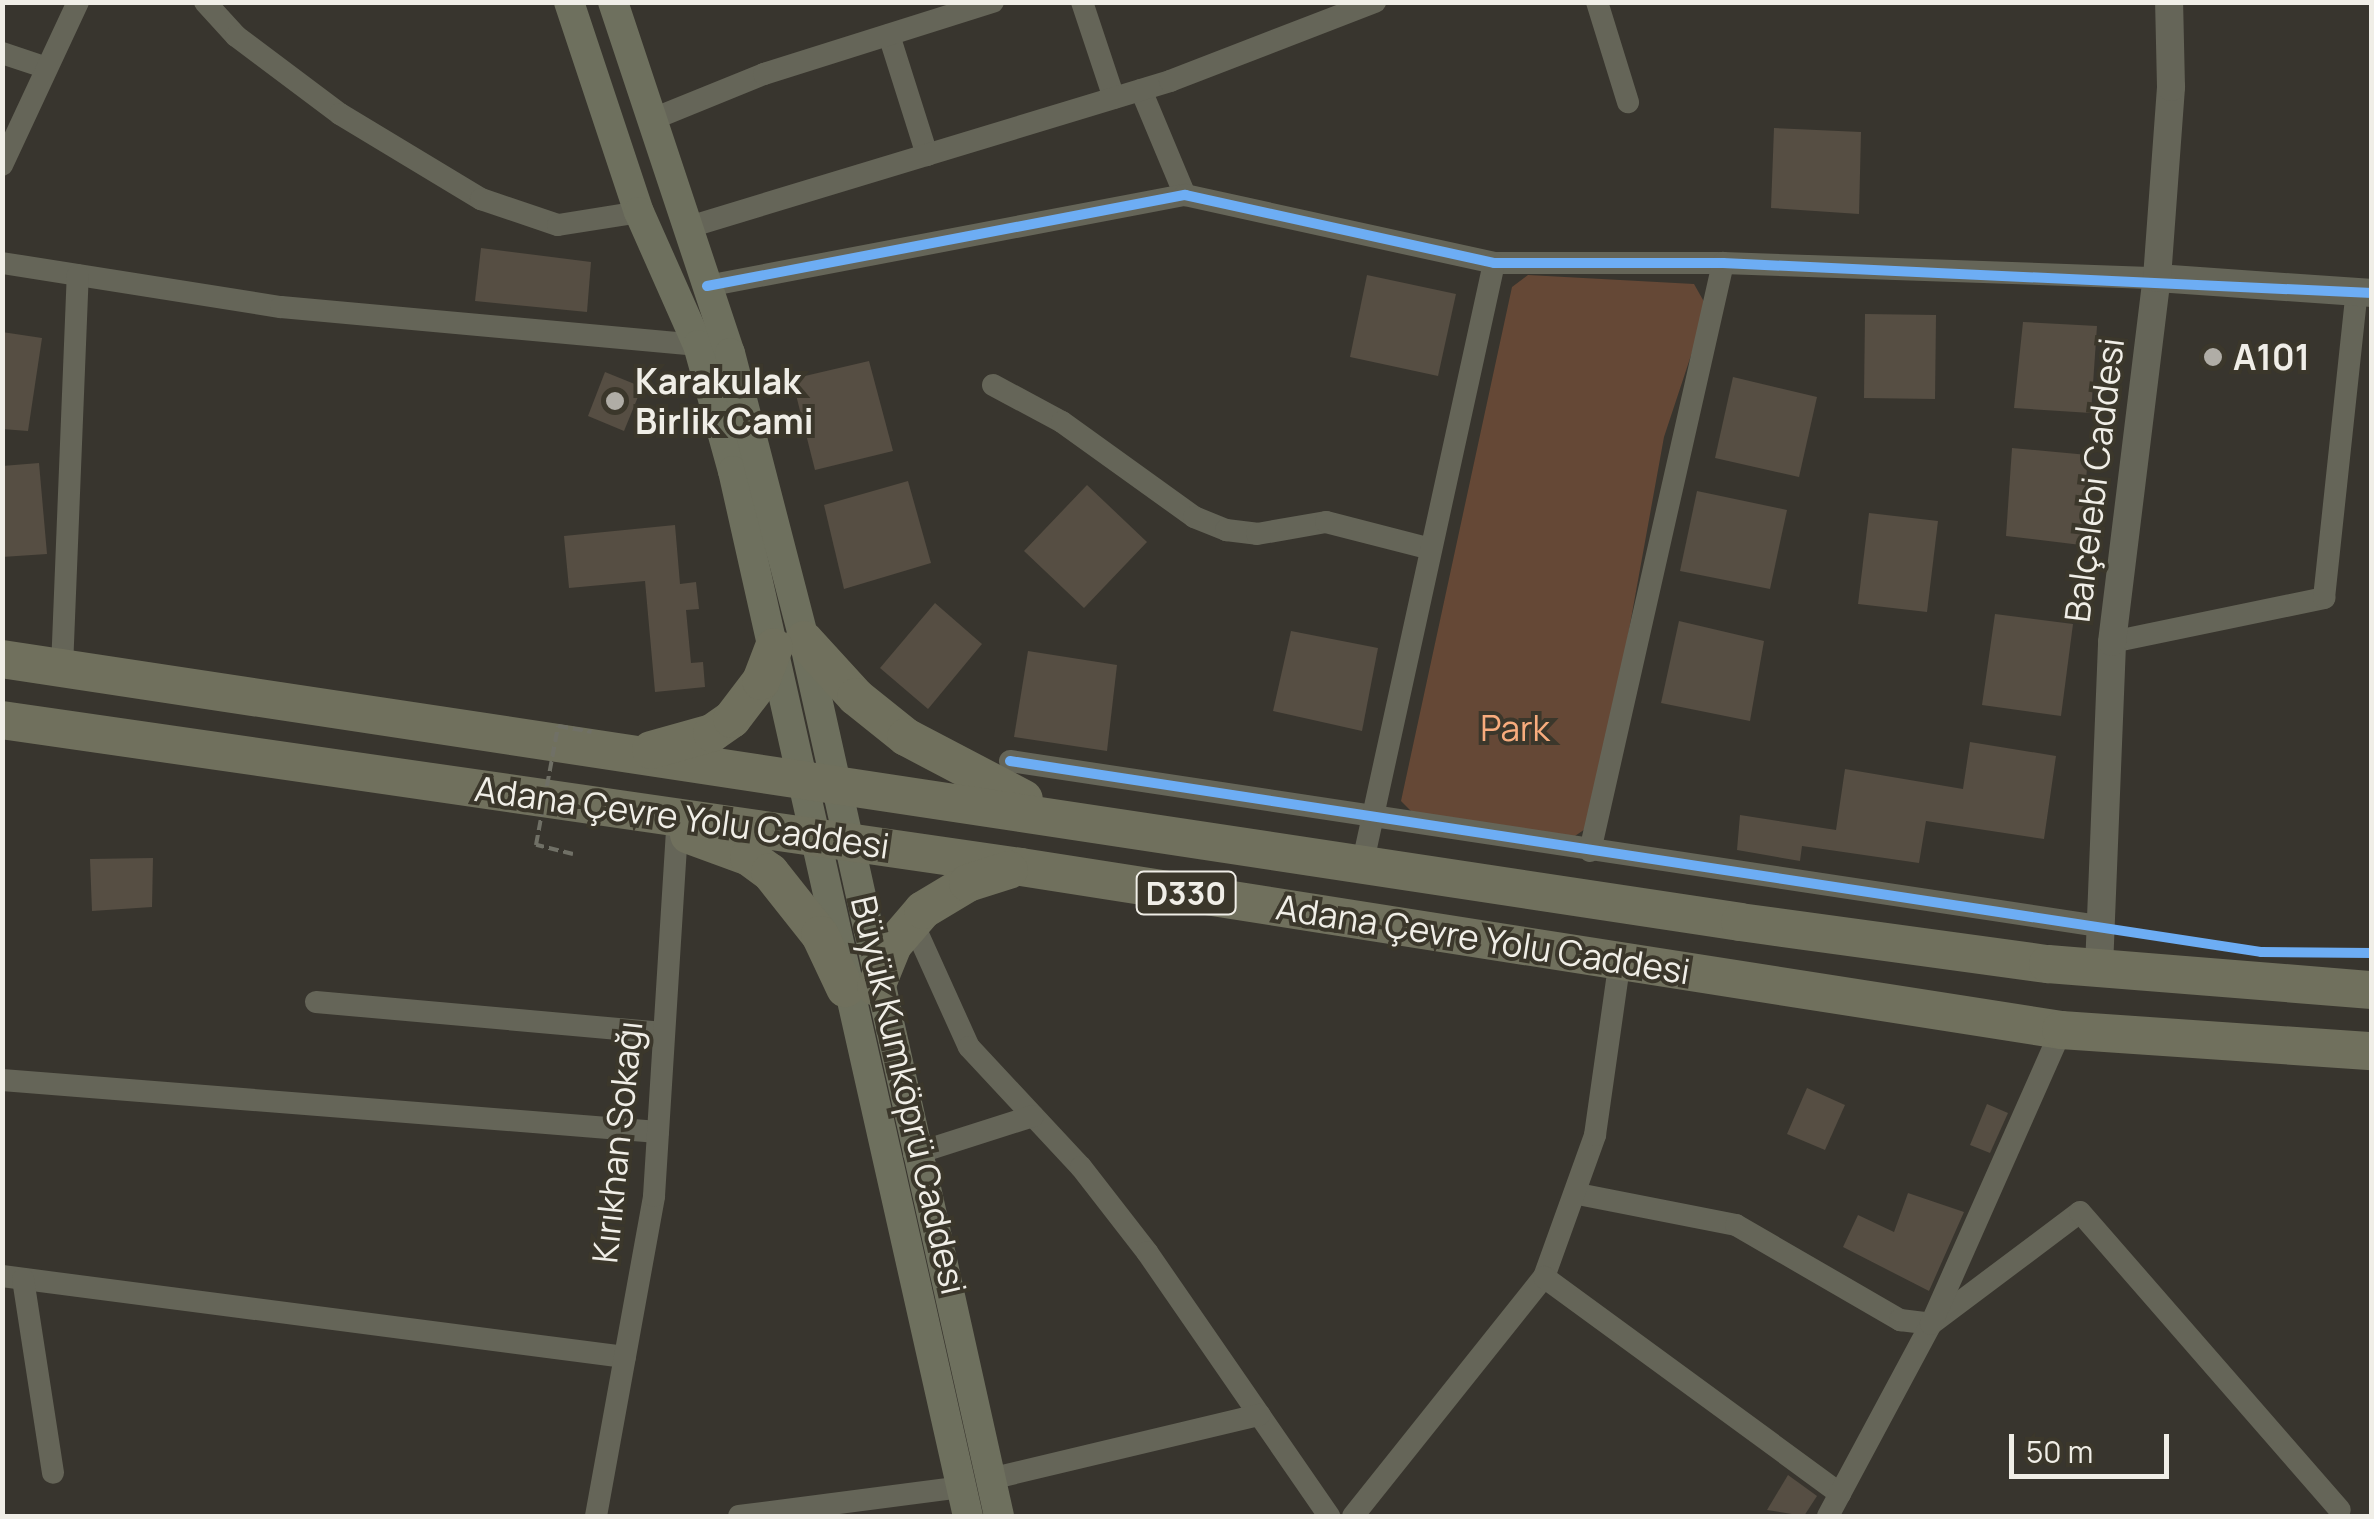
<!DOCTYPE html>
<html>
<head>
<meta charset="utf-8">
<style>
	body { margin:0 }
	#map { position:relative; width:2374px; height:1519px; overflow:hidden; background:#38352e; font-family:Manrope,sans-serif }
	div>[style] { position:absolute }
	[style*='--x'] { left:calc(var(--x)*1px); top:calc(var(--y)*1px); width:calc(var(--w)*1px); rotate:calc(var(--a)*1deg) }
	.green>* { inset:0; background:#654836 }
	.building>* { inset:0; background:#564e43 }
	.minor>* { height:22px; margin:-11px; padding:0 11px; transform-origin:11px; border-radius:11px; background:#656558 }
	.tertiary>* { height:28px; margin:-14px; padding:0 14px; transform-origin:14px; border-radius:14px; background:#656558 }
	.secondary>* { height:30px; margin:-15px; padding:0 15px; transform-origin:15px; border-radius:15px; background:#6e705e }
	.trunk>* { height:38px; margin:-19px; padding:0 19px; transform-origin:19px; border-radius:19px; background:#70705d }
	.path-bridge>* { height:4px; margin-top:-2px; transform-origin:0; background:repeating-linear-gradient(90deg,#707066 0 10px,transparent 0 15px) }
	.cycleway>* { height:10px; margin:-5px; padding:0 5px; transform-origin:5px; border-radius:5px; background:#6dadf4 }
	.dots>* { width:28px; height:28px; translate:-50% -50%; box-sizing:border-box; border:5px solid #3b372b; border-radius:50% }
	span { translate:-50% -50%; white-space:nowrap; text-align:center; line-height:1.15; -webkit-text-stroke:8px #3b372b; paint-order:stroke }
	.shield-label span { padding:2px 8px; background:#3b372b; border:2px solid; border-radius:8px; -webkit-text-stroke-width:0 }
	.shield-label { font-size:32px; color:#f0eee7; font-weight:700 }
	.poi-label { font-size:35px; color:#f0eee7; font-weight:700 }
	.left { translate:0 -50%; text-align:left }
	.street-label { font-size:35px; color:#f0eee7 }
	.park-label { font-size:35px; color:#f8ac7d }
	.frame { position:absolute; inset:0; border:5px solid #f0eee7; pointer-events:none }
	.scale { position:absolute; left:2009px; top:1434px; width:160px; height:45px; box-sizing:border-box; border:5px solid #f0eee7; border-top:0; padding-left:12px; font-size:30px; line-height:35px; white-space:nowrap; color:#f0eee7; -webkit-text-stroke:8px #3b372b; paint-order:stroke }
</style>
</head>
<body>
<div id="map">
	<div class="green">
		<div style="clip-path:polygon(1528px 275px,1694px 284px,1707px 307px,1664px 437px,1594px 823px,1572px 838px,1416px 816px,1401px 801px,1512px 287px)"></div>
	</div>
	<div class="building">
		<div style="clip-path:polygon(1774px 128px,1861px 132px,1859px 214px,1771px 208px)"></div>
		<div style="clip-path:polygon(481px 248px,591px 262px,587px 312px,475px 301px)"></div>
		<div style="clip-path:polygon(1367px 275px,1456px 294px,1438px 376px,1350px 357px)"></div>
		<div style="clip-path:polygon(1865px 314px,1936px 315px,1935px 399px,1864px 398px)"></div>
		<div style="clip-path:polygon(2023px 322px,2097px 326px,2091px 413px,2014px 408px)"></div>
		<div style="clip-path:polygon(2px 332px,42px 338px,28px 431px,2px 429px)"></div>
		<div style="clip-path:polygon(869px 361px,893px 451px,815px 470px,792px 379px)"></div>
		<div style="clip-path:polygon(605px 372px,642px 387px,624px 431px,588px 416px)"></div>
		<div style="clip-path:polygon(1733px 377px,1817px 397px,1799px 477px,1715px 458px)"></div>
		<div style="clip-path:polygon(2012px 448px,2088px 455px,2081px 545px,2006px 536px)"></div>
		<div style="clip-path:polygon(39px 463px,47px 554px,2px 557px,2px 466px)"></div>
		<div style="clip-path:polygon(908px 481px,931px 563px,844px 589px,824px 505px)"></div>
		<div style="clip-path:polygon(1087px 485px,1147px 542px,1084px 608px,1024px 551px)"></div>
		<div style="clip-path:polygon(1697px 491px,1787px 510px,1770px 589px,1680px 571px)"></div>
		<div style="clip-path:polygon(1869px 513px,1938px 521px,1927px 612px,1858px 604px)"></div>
		<div style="clip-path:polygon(675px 525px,680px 584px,696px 582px,699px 609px,686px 610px,691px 663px,703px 662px,705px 687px,655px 692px,645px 581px,569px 588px,564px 536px)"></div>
		<div style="clip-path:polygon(935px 603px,982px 644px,928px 709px,880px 668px)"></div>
		<div style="clip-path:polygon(1995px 614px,2073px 624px,2061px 716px,1982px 705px)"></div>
		<div style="clip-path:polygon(1679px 621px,1764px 641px,1750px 721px,1661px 703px)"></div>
		<div style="clip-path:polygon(1291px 631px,1378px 648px,1362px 731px,1273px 711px)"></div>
		<div style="clip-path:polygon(1028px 651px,1117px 665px,1107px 751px,1014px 737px)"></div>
		<div style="clip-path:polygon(1970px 742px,2056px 756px,2044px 839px,1926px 821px,1919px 863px,1802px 846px,1800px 861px,1737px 850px,1740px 815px,1836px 830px,1845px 769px,1963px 789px)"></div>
		<div style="clip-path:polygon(153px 858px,152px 907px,92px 911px,90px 859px)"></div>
		<div style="clip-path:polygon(1807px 1088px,1845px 1105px,1825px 1150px,1787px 1134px)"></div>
		<div style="clip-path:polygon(1987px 1104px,2008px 1113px,1990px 1153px,1970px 1145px)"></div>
		<div style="clip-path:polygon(1908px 1193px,1964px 1212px,1929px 1291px,1843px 1247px,1858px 1215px,1894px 1232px)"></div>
		<div style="clip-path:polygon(1788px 1475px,1817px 1496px,1804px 1516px,1767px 1510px)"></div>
	</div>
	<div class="minor">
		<div style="--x:205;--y:2;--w:46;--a:47.6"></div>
		<div style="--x:236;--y:36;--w:130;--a:36.9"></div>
		<div style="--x:340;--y:114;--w:165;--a:31.1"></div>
		<div style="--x:481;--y:199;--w:81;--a:18.7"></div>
		<div style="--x:558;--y:225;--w:82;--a:-9.1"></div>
		<div style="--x:1082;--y:2;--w:101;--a:71.6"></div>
		<div style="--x:1597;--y:2;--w:105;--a:72.8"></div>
		<div style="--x:889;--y:35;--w:126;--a:72.4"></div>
		<div style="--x:2;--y:53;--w:47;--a:18.4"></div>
		<div style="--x:1141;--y:90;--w:114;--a:67.3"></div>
		<div style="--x:653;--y:119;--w:120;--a:-22.1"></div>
		<div style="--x:764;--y:74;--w:240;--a:-17.5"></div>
		<div style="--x:2;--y:165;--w:180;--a:-65"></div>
		<div style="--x:689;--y:227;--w:503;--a:-16.88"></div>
		<div style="--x:1170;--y:81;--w:220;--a:-21.1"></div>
		<div style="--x:2;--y:263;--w:282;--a:9"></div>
		<div style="--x:281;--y:307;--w:419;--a:5.2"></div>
		<div style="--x:707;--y:286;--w:487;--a:-10.8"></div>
		<div style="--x:1185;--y:195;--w:316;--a:12.4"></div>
		<div style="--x:1494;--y:263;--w:229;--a:0"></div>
		<div style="--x:1723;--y:263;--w:434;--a:2"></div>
		<div style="--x:993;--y:385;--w:78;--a:28.2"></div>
		<div style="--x:1062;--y:422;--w:163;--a:35.7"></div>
		<div style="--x:1194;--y:517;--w:35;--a:22"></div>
		<div style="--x:1226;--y:530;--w:31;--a:7"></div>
		<div style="--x:1257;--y:534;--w:70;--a:-9.9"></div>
		<div style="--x:1326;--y:522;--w:108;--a:14.4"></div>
		<div style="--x:2112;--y:642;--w:217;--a:-11.7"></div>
		<div style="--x:2324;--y:598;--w:309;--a:-83.9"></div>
		<div style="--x:62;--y:668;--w:393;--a:-87.7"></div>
		<div style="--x:1010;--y:761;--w:1100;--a:8.62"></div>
		<div style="--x:1590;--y:851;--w:603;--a:-77.25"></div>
		<div style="--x:1362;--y:866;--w:617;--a:-77.65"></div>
		<div style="--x:912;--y:921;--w:138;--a:65.7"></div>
		<div style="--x:969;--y:1047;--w:164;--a:47"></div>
		<div style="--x:1081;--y:1167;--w:108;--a:52.2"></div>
		<div style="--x:1147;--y:1252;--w:321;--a:55.4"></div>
		<div style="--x:316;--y:1002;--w:349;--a:5.1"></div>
		<div style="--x:2;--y:1080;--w:658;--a:4.53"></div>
		<div style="--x:914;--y:1154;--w:125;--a:-17.7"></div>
		<div style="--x:1578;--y:1194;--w:161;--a:11.1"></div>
		<div style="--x:1736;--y:1225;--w:190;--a:30.1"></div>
		<div style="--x:1900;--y:1320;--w:31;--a:7"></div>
		<div style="--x:1931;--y:1324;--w:186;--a:-36.9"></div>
		<div style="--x:2080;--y:1212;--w:395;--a:48.9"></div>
		<div style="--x:2;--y:1276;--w:628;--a:7.41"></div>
		<div style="--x:1544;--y:1277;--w:151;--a:-70.2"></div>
		<div style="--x:1595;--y:1135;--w:177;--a:-81.9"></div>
		<div style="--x:23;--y:1279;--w:196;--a:81.2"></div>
		<div style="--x:990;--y:1479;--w:277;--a:-13.4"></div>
		<div style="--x:596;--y:1516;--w:325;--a:-79.7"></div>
		<div style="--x:654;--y:1196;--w:366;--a:-86.4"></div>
		<div style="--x:739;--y:1516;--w:224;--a:-7.4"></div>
		<div style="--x:1353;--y:1516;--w:306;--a:-51.4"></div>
		<div style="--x:1544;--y:1277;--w:367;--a:36.2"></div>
		<div style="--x:1828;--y:1516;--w:218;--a:-61.8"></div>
		<div style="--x:1931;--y:1324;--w:321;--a:-66.1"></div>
	</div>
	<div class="tertiary">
		<div style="--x:2157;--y:278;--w:216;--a:4"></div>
		<div style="--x:2099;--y:968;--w:326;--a:-87.7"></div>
		<div style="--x:2112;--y:642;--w:367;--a:-83"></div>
		<div style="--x:2157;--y:278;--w:192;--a:-85.8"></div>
		<div style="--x:2171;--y:87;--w:85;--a:-91.3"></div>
	</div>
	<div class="secondary">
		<div style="--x:569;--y:2;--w:221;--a:71.6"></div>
		<div style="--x:639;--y:212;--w:145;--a:66.1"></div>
		<div style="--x:698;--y:345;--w:131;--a:74.5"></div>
		<div style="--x:733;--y:471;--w:1071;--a:77.33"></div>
		<div style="--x:613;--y:2;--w:370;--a:71.6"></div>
		<div style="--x:730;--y:353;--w:296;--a:75.5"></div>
		<div style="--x:804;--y:640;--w:897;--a:77.45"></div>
	</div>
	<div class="trunk">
		<div style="--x:804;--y:640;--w:77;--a:47.6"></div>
		<div style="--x:856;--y:697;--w:64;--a:38.7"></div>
		<div style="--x:906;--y:737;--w:133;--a:27.7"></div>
		<div style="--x:2;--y:659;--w:1758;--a:8.6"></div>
		<div style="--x:1740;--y:922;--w:311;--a:7.8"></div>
		<div style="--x:2048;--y:964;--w:325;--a:4.6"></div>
		<div style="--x:2;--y:720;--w:1030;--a:8.21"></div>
		<div style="--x:1021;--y:867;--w:1053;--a:8.91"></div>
		<div style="--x:2061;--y:1030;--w:312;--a:3.9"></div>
		<div style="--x:651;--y:750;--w:63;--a:-15.6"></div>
		<div style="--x:712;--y:733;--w:24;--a:-35"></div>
		<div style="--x:732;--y:719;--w:48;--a:-52.7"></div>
		<div style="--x:761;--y:681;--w:36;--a:-69"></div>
		<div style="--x:689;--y:835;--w:64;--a:20.1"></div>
		<div style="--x:749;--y:857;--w:26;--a:36"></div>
		<div style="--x:770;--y:872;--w:80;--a:51.6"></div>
		<div style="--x:820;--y:935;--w:59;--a:64.7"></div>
		<div style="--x:876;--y:987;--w:45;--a:-68"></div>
		<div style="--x:893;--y:945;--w:46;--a:-49.4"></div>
		<div style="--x:923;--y:910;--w:52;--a:-31"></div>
		<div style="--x:968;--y:883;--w:43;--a:-17.6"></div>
	</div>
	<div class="path-bridge">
		<div style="--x:573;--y:854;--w:38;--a:-166"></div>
		<div style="--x:536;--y:845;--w:121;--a:-79.5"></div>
		<div style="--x:558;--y:726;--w:34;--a:10"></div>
	</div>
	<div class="cycleway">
		<div style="--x:707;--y:286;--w:487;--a:-10.8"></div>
		<div style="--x:1185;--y:195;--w:316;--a:12.4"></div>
		<div style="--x:1494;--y:263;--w:229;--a:0"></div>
		<div style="--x:1723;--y:263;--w:650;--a:2.65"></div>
		<div style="--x:1010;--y:761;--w:1265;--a:8.68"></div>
		<div style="--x:2261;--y:952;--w:111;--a:0.5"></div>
	</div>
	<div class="dots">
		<div style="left:2213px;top:357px;background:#b0ada6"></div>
		<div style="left:615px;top:401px;background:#b0ada6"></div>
	</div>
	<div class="shield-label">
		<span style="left:1186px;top:893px">D330</span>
	</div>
	<div class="poi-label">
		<span class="left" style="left:2233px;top:357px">A101</span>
		<span class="left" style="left:635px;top:401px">Karakulak<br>Birlik Cami</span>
	</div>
	<div class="street-label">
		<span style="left:2094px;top:480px;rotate:-83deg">Balçelebi Caddesi</span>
		<span style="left:682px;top:817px;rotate:8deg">Adana Çevre Yolu Caddesi</span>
		<span style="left:1483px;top:939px;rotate:9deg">Adana Çevre Yolu Caddesi</span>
		<span style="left:909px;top:1095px;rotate:77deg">Büyük Kumköprü Caddesi</span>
		<span style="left:617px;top:1142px;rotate:-84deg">Kırıkhan Sokağı</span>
	</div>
	<div class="park-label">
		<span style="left:1515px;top:728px">Park</span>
	</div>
	<div class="frame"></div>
	<div class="scale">50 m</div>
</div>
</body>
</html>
